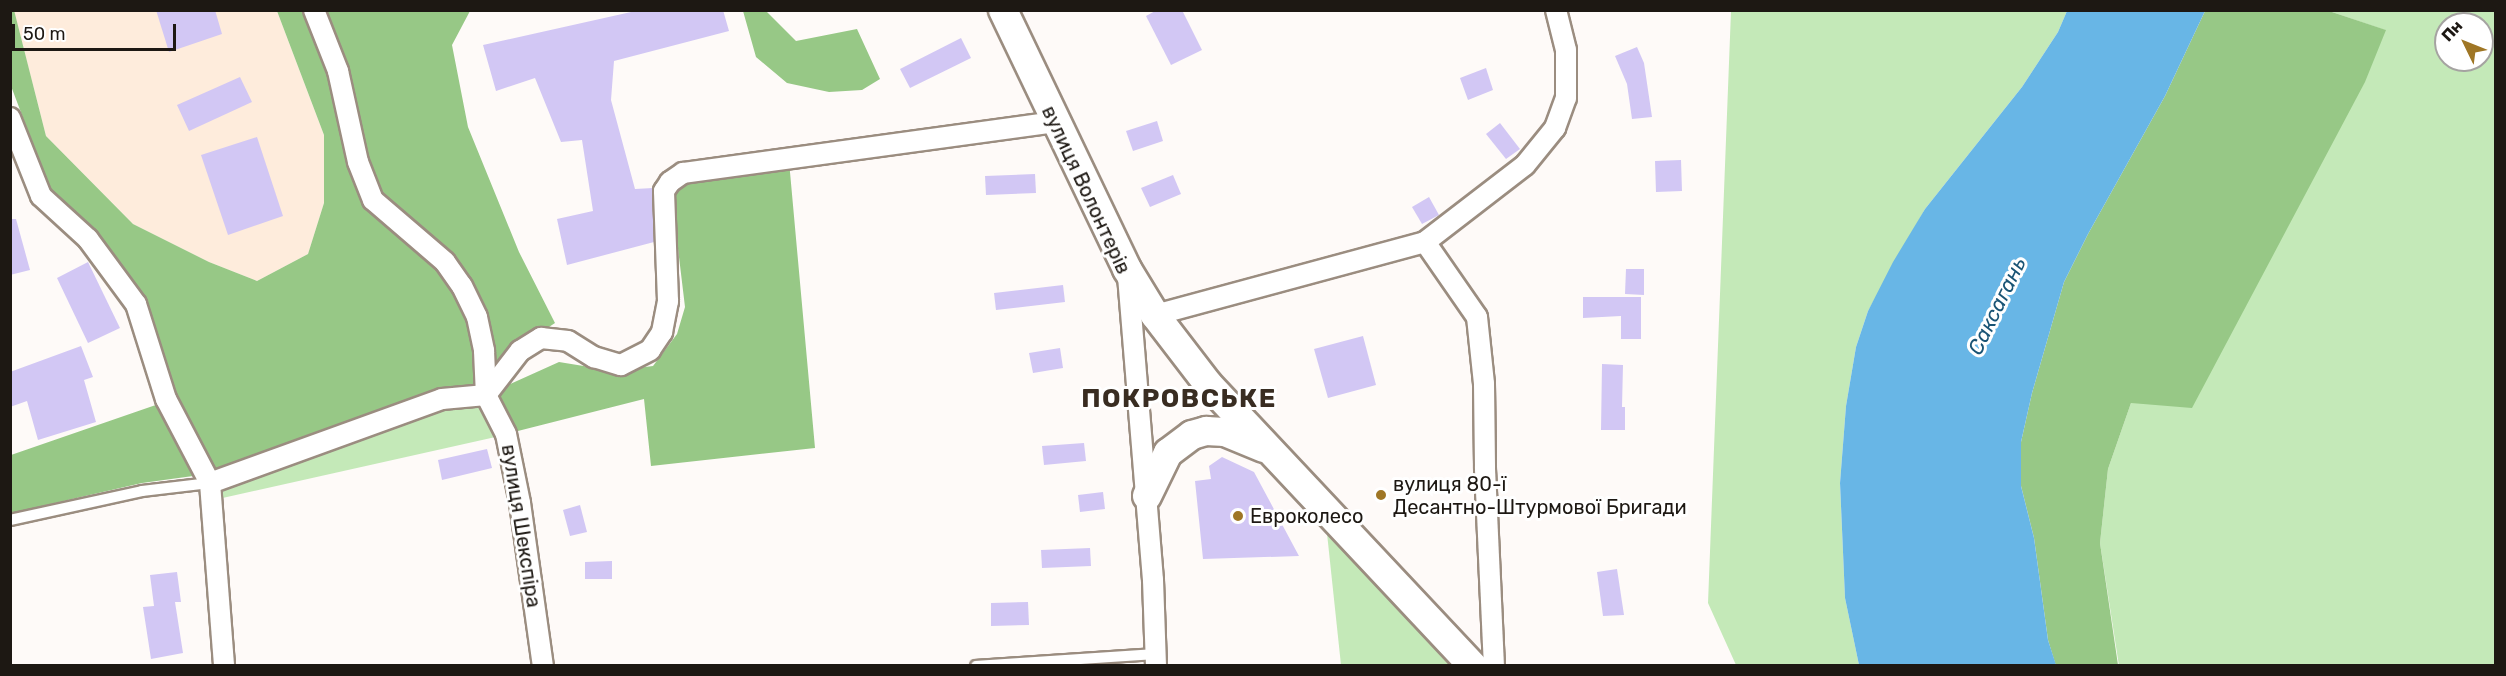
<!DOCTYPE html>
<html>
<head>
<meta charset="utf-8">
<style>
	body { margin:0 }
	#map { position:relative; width:2506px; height:676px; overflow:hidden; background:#fefaf8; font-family:Rubik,sans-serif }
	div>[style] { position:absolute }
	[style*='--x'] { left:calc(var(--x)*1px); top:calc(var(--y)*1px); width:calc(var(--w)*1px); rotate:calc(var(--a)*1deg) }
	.built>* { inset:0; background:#feecdc }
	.green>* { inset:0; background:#c4e9b8 }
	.forest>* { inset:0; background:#97c886 }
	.water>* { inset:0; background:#68b6e6 }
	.building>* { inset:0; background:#d2c7f4 }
	.roads { filter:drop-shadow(2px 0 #9b8d80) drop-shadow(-2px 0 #9b8d80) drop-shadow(0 2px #9b8d80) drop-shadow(0 -2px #9b8d80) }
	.lane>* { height:10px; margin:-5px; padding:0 5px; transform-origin:5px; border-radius:5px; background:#fff }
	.street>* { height:20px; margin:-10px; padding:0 10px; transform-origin:10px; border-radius:10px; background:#fff }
	.secondary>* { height:28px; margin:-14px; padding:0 14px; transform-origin:14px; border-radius:14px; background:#fff }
	.dots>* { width:16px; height:16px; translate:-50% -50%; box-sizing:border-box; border:3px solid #fff; border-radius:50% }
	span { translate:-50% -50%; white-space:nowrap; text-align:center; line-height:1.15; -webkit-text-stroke:6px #fff; paint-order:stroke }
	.street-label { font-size:20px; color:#1d1813 }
	.poi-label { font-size:20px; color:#1d1813 }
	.left { translate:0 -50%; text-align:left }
	.water-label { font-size:21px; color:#195475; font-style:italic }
	.district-label { font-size:26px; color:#392d22; font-weight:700; letter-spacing:1.5px }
	.frame { position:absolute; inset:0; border:12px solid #1d1813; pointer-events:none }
	.north { position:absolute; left:2434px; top:12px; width:60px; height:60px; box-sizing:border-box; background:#fff; border:2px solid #a5a3a1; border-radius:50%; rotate:313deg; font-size:16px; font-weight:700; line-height:24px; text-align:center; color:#1d1813 }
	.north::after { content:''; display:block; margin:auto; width:21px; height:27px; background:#9f7625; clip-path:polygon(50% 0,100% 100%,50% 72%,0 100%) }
	.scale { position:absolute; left:12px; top:24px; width:164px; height:27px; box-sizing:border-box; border:3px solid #1d1813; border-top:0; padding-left:8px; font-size:18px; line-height:21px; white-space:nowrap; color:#1d1813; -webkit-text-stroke:4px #fff; paint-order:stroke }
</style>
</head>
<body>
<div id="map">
	<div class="built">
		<div style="clip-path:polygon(14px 11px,277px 11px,324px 135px,324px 203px,308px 254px,257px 281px,209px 262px,133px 224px,46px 136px)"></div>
	</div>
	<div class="green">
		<div style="clip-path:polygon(1731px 11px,2067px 11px,2058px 32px,2022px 87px,1925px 209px,1868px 311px,1856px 347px,1846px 406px,1840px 483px,1845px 598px,1859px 665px,1736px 665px,1708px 603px)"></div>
		<div style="clip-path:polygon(evenodd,2329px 11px,2495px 11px,2495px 665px,2119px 666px,2100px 543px,2108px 469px,2131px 403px,2385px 30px,2329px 11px,2446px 24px,2482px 24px,2482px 60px,2446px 60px,2446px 24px)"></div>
		<div style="clip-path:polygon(483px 401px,500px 436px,218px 499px,217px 486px,444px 405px)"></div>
		<div style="clip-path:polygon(1324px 505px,1473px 665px,1341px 665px)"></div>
	</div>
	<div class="forest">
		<div style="clip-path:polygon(14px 10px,46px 136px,133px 224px,209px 262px,257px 281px,308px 254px,324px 203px,324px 135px,277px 11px,470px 11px,452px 45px,468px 127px,519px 252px,555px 323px,517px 348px,479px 386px,215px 473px,142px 483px,11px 513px,11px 455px,176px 398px,144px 297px,96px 232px,51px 192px,11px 86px,10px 11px)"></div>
		<div style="clip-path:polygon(743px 11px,766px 11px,796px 41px,857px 29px,880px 79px,862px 90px,829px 92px,787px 83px,756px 57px)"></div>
		<div style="clip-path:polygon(2205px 11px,2329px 11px,2386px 30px,2365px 82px,2192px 408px,2131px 403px,2108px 469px,2100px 543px,2118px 665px,2056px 666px,2048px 640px,2034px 538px,2021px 486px,2021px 442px,2032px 393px,2064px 282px,2088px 234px,2165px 96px)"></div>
		<div style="clip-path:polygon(789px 161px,815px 448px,651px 466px,644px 399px,506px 434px,486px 395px,559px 362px,614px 371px,653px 366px,677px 334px,685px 307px,670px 182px)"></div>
	</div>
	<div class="water">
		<div style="clip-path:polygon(2067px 11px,2205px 11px,2165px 96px,2088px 234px,2064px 282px,2032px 393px,2021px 442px,2021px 486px,2034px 538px,2048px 640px,2056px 665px,1859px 665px,1845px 598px,1840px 483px,1846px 406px,1856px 347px,1868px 311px,1893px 262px,1925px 209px,2022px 87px,2058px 32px)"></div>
	</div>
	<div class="building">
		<div style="clip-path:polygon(156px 10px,215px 10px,222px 34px,169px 52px)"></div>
		<div style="clip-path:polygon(640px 10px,723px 10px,729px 31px,614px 61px,611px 100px,635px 189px,653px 188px,654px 242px,567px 265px,557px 219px,593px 211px,582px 140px,561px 142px,535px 78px,496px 91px,483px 45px)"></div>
		<div style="clip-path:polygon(1157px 10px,1182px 10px,1202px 50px,1171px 65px,1146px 16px)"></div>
		<div style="clip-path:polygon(961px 38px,971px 58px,910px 88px,900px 69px)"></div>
		<div style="clip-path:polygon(1637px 47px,1644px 63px,1652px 117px,1632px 119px,1627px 84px,1615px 56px)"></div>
		<div style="clip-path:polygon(1486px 68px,1493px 90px,1468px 100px,1460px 78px)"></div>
		<div style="clip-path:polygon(240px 77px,252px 102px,189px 131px,177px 105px)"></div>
		<div style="clip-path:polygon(1157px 121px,1163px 141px,1133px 151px,1126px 131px)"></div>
		<div style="clip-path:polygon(1500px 123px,1520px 149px,1506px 159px,1486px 134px)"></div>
		<div style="clip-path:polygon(257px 137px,283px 216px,228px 235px,201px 155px)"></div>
		<div style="clip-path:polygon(1681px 160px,1682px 191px,1656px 192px,1655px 161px)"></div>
		<div style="clip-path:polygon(1035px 174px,1036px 193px,986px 195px,985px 176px)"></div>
		<div style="clip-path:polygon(1173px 175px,1181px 194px,1150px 207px,1141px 188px)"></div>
		<div style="clip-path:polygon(1429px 197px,1439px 215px,1422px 224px,1412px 207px)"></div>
		<div style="clip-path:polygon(10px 219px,16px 219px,30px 270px,10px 275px)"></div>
		<div style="clip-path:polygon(88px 262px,120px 328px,88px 343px,57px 278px)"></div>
		<div style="clip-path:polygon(1626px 269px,1644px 269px,1644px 295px,1625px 294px)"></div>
		<div style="clip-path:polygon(1063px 285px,1065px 302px,996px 310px,994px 293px)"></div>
		<div style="clip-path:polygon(1583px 297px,1641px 297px,1641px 339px,1621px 339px,1621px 316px,1583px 318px)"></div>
		<div style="clip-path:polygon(1363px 336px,1376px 385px,1328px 398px,1314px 349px)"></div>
		<div style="clip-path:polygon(81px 346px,93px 377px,84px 380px,96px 422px,38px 440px,27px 401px,10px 407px,10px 372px)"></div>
		<div style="clip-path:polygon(1060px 348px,1063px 368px,1033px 373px,1029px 353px)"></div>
		<div style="clip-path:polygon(1602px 364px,1623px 365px,1622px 407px,1625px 407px,1625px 430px,1601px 430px)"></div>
		<div style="clip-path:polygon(1084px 443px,1086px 461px,1044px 465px,1042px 446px)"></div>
		<div style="clip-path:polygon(487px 449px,492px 468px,442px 480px,438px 460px)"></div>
		<div style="clip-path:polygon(1222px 457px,1254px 472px,1299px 556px,1203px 559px,1195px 481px,1211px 479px,1209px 466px)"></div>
		<div style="clip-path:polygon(1103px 492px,1105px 509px,1080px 512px,1078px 495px)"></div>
		<div style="clip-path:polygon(580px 505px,587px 532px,570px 536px,563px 510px)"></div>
		<div style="clip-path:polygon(1090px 548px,1091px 566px,1042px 568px,1041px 550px)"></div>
		<div style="clip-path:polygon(612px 561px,612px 579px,585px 579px,585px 562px)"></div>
		<div style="clip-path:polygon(1617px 569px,1624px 615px,1603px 616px,1597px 572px)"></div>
		<div style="clip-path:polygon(177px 572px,181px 602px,175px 602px,183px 653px,151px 659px,143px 607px,154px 606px,150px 575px)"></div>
		<div style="clip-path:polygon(1028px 602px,1029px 625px,991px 626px,991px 603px)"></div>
	</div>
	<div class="roads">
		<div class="lane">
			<div style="--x:10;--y:520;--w:135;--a:-12.4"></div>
			<div style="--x:142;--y:491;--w:68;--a:-6.7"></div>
			<div style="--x:976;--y:666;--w:179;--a:-3.8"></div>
		</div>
		<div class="street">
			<div style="--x:314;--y:10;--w:66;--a:68.5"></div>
			<div style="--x:338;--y:71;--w:93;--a:77.6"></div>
			<div style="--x:358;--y:162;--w:41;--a:68.5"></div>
			<div style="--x:373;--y:200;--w:95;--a:40.7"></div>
			<div style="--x:445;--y:262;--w:29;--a:55"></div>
			<div style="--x:462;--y:286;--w:34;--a:64"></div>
			<div style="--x:477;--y:317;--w:35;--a:78"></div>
			<div style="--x:484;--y:351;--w:44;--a:87.4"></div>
			<div style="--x:486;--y:395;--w:44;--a:62.9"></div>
			<div style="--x:506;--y:434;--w:70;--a:78.5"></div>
			<div style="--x:520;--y:503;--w:165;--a:82"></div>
			<div style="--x:10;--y:118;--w:84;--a:68.3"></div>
			<div style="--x:41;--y:196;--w:64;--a:42.5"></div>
			<div style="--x:88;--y:239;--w:81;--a:53.6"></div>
			<div style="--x:136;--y:304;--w:100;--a:72.5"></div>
			<div style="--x:166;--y:399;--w:95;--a:62.4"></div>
			<div style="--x:210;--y:483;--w:184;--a:85.6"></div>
			<div style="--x:1425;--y:242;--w:91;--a:55.3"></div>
			<div style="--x:1477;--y:317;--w:67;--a:84"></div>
			<div style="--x:1484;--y:384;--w:85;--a:89.3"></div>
			<div style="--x:1485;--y:469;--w:197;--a:87.4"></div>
			<div style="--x:1128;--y:276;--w:305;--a:85.3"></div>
			<div style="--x:1153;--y:580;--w:86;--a:88"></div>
			<div style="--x:1155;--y:315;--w:280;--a:-15.1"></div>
			<div style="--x:1425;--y:242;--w:126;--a:-37.6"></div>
			<div style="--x:1525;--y:165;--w:48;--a:-51"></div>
			<div style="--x:1555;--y:128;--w:32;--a:-70"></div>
			<div style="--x:1566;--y:98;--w:48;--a:-90"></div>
			<div style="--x:1566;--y:50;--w:41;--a:-104"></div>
			<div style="--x:210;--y:483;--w:247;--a:-19.9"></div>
			<div style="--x:442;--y:399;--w:44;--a:-5.2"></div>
			<div style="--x:486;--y:395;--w:56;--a:-52.3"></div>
			<div style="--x:520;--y:351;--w:25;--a:-32"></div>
			<div style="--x:541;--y:338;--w:27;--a:6"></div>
			<div style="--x:568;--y:341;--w:31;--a:32"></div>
			<div style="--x:594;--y:357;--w:28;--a:17"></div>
			<div style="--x:621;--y:365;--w:33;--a:-27"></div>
			<div style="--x:650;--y:350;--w:22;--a:-56"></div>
			<div style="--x:662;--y:332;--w:32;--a:-79"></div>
			<div style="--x:668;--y:301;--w:110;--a:-92.1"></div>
			<div style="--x:664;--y:191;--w:11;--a:-56"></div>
			<div style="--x:670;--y:182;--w:16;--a:-35"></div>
			<div style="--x:683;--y:173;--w:375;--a:-7.8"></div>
		</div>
		<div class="secondary">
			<div style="--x:1003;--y:10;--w:287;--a:64.4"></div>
			<div style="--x:1127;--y:269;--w:54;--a:58.7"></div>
			<div style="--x:1155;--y:315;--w:87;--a:52.5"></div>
			<div style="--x:1208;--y:384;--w:387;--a:46.8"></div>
			<div style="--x:1147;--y:496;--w:48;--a:-64"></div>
			<div style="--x:1168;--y:453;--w:30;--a:-37"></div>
			<div style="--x:1192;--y:435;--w:15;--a:-16"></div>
			<div style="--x:1206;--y:431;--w:19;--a:3"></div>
			<div style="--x:1225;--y:432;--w:42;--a:22.3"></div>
		</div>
	</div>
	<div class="dots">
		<div style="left:1381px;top:495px;background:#9f7625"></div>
		<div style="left:1238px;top:516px;background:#9f7625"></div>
	</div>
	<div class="street-label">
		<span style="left:1086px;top:190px;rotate:65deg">вулиця Волонтерів</span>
		<span style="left:521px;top:526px;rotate:81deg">вулиця Шекспіра</span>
	</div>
	<div class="poi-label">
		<span class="left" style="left:1393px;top:496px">вулиця 80-ї<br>Десантно-Штурмової Бригади</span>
		<span class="left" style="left:1250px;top:516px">Евроколесо</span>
	</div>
	<div class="water-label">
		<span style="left:1997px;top:306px;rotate:-64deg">Саксагань</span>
	</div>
	<div class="district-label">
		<span style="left:1179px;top:399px">ПОКРОВСЬКЕ</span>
	</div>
	<div class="frame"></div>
	<div class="north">Пн</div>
	<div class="scale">50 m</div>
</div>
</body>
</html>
